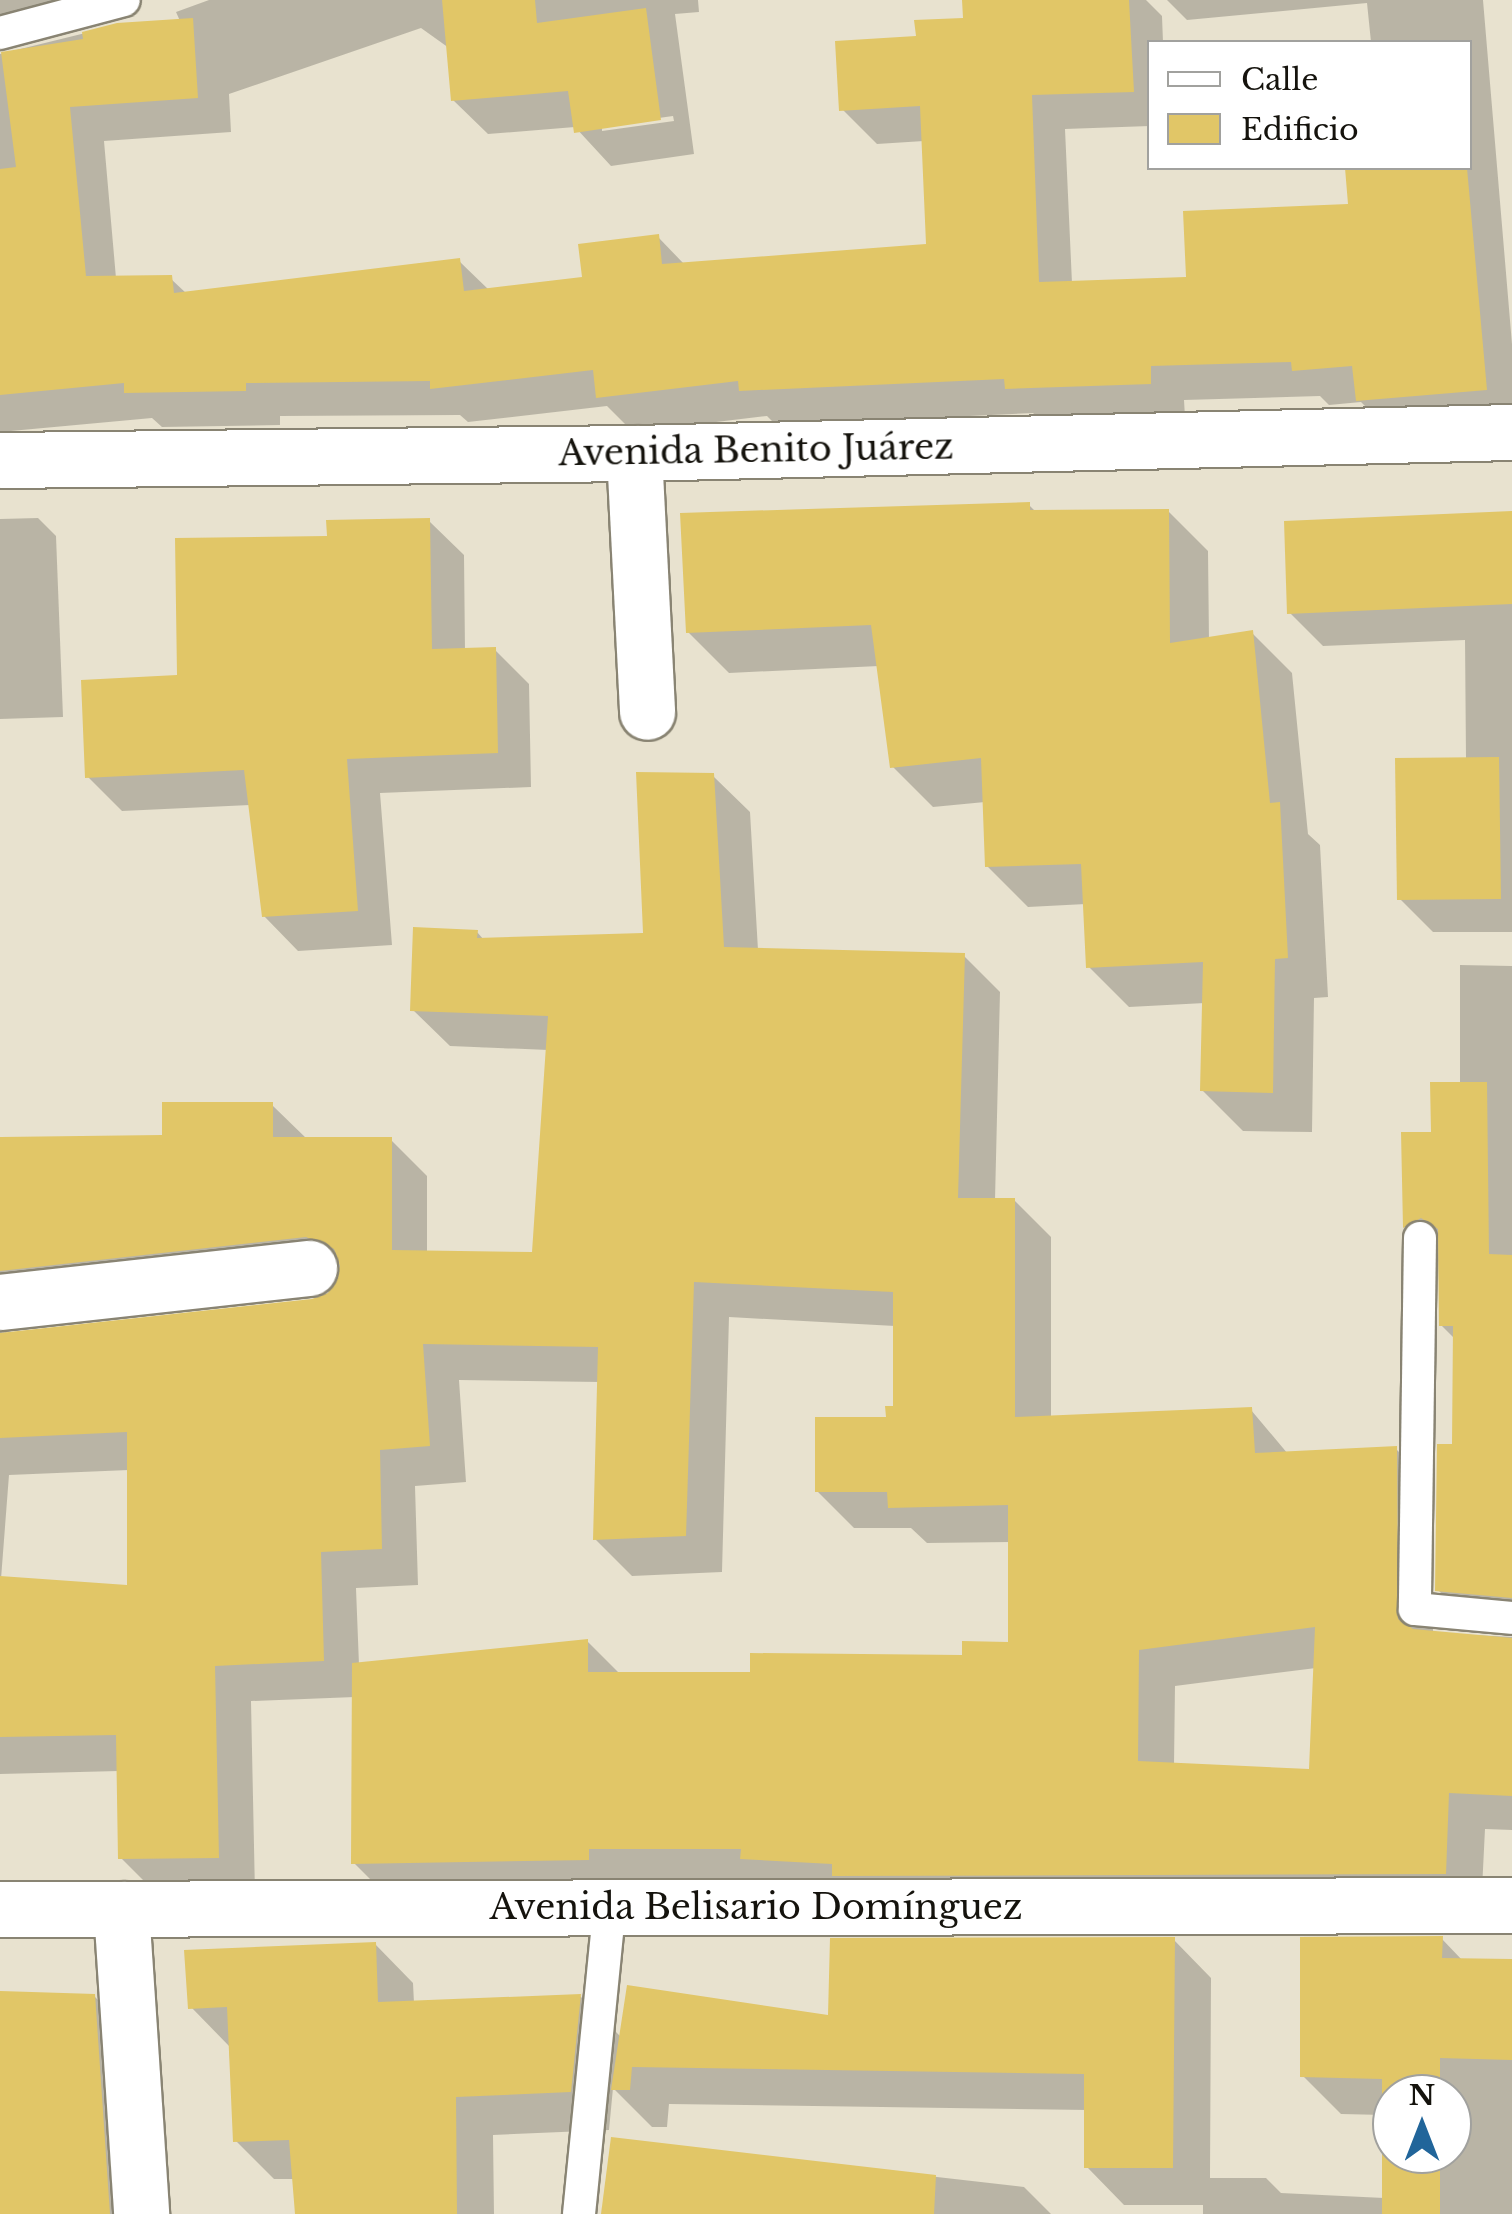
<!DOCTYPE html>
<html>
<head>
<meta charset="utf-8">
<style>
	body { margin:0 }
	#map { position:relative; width:1512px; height:2214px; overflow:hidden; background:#e8e2cf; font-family:"Libre Baskerville",serif }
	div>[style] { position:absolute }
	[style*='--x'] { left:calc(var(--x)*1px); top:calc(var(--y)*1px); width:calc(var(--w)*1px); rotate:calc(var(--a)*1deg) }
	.shadow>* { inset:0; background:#0003 }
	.building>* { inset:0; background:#e1c667 }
	.roads { filter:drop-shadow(2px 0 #898473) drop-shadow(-2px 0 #898473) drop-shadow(0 2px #898473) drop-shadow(0 -2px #898473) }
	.service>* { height:32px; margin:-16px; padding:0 16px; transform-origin:16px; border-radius:16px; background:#fff }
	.minor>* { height:55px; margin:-27.5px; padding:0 27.5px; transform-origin:27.5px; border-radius:27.5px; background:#fff }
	span { translate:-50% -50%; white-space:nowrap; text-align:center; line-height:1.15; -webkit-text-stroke:9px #fff; paint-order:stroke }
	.street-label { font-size:35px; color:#15130d }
	.legend { position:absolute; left:1147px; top:40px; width:325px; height:130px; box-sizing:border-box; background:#fff; border:2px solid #a1a19e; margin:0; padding:12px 18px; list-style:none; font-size:30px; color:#15130d }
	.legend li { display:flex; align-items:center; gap:20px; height:50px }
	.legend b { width:50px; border:2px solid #a1a19e }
	.north { position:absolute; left:1372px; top:2074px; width:100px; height:100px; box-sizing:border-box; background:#fff; border:2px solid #a1a19e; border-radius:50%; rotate:0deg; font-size:28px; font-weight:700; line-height:40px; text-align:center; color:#15130d }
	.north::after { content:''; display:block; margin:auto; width:35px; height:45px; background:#21659a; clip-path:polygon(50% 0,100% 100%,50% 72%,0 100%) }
</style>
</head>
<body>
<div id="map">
	<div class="shadow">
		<div style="clip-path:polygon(0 0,106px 0,0 29px)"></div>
		<div style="clip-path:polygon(evenodd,209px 0,698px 0,699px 12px,675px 14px,694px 154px,611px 166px,575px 127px,488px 134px,453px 100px,449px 48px,421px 28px,229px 94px,231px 132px,104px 141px,116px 278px,170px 278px,187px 294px,459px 261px,489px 290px,585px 279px,658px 237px,685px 265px,929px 246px,924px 141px,877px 144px,842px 109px,919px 38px,966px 20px,965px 0,1146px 0,1162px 16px,1163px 42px,1150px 42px,1150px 126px,1065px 129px,1072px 283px,1188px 279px,1351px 206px,1348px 168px,1470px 168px,1470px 42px,1371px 42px,1367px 3px,1187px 20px,1167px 0,1483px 0,1512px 344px,1512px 424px,1393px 434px,1361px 402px,1329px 405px,1320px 396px,1184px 400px,1185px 417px,1042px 422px,1033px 413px,776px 425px,767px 416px,633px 432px,607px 406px,468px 422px,460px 415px,280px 416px,280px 425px,162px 427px,152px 418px,0 432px,0 54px,118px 25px,180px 21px,176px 12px,209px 0,673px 116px,674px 121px,602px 131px,602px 126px,673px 116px)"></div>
		<div style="clip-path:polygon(1029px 505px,1036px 512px,1168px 511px,1208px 551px,1209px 640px,1252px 633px,1292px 673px,1308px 834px,1320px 845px,1328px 997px,1314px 998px,1312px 1132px,1243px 1131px,1202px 1090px,1205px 1003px,1129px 1007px,1089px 967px,1086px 904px,1028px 907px,987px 866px,985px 802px,933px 807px,893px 767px,879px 666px,729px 673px,688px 632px)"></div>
		<div style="clip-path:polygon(1512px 516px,1512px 932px,1433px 932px,1400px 899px,1466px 760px,1465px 640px,1323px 646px,1290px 613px)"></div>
		<div style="clip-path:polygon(38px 518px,56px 536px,63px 717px,0 719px,0 519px)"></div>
		<div style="clip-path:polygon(429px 521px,464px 555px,465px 650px,494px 649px,529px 684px,531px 787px,380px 793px,392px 945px,298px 951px,264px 916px,250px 805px,122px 811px,88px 777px,179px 678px,330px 539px)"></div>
		<div style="clip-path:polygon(evenodd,713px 776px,750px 812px,758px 950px,964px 956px,1000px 992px,995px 1200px,1014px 1200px,1051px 1237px,1051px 1418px,1251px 1410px,1288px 1454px,1396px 1449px,1433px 1486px,1433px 1633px,1512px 1637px,1512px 1830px,1485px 1829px,1481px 1910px,391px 1900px,354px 1863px,355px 1697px,251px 1701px,255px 1894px,158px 1895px,121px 1858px,119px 1771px,0 1774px,0 1176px,177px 1168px,272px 1105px,307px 1139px,390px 1139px,427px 1176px,427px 1253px,535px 1254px,548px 1050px,450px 1046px,413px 1010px,477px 932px,484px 940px,646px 936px,713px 776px,339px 1273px,330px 1294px,313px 1302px,6px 1335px,8px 1325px,34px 1307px,339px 1273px,713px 776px,729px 1317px,895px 1326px,895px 1408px,817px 1491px,854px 1528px,911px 1528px,927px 1543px,1011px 1542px,1011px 1644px,965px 1657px,752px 1674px,620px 1674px,587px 1641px,359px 1665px,356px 1588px,418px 1585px,415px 1486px,466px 1482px,459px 1380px,600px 1382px,595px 1539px,632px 1576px,722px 1572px,729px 1317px,713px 776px,129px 1470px,129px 1588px,1px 1579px,9px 1475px,129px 1470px,713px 776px,1316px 1668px,1311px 1772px,1174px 1766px,1175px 1686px,1316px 1668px)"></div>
		<div style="clip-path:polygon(1460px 965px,1512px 966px,1512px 1628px,1472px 1624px,1438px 1590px,1454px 1446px,1456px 1340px,1441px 1325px,1438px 1260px,1405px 1227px,1404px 1134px,1433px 1134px,1460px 1084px)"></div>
		<div style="clip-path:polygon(evenodd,1442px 1939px,1463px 1961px,1512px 1962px,1512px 2214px,1203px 2214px,1203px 2205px,1124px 2205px,1087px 2167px,1087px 2110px,669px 2104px,667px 2127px,652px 2127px,613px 2088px,609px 2130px,493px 2135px,494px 2214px,298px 2214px,295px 2179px,274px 2179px,236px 2141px,229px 2046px,191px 2007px,375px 1944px,413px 1983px,414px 2003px,580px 1996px,622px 2038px,831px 2018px,1174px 1940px,1211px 1978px,1210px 2178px,1266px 2178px,1281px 2193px,1384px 2198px,1384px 2115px,1341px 2114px,1303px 2076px,1442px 1939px,1392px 2094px,1452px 2094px,1452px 2154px,1392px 2154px,1392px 2094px)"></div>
		<div style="clip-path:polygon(0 1993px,94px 1996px,134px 2036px,146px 2214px,0 2214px)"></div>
		<div style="clip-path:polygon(613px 2140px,1024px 2187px,1051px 2214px,603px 2214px)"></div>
	</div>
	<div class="building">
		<div style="clip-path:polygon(442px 0,535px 0,537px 23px,646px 8px,661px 120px,574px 133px,568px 91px,451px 101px)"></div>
		<div style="clip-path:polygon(962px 0,1129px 0,1134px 92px,1032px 95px,1039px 282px,1186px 277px,1183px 211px,1348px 204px,1345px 168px,1467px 168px,1487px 390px,1356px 401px,1352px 366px,1292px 371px,1291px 362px,1151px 366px,1151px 384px,1005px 389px,1004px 379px,739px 391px,738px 381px,596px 398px,593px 370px,430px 389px,430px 381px,246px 383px,246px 391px,124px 393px,124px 383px,0 395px,0 169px,16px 167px,1px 52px,83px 39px,82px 32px,117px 23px,193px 18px,198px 98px,70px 107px,86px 276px,172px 275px,174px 293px,460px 258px,464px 291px,582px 277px,578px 244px,659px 234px,662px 264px,926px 244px,920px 106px,839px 111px,835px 41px,916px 36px,914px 20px,963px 18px)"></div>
		<div style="clip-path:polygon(1030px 502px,1030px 510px,1169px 509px,1170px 643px,1253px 630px,1270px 803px,1280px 802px,1288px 958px,1275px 959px,1273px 1093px,1200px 1091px,1203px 962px,1086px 968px,1081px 864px,985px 867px,981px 758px,890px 768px,871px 625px,686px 633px,680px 513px)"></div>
		<div style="clip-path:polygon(1512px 511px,1512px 604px,1287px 614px,1284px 521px)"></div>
		<div style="clip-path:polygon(430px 518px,432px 649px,496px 647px,498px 753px,347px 759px,358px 911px,262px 917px,244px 770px,85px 778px,81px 680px,177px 675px,175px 538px,327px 536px,326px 520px)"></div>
		<div style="clip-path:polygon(1499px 757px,1501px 899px,1397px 900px,1395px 758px)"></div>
		<div style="clip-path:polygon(evenodd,636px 772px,714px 773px,724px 947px,965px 953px,958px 1198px,1015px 1198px,1015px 1417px,1252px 1407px,1255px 1453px,1397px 1446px,1398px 1619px,1413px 1629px,1512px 1638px,1512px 1796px,1449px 1793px,1446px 1874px,832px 1876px,832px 1864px,740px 1859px,741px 1849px,589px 1849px,589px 1860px,351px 1864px,352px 1663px,588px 1639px,588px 1672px,750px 1672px,750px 1653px,962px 1655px,962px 1641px,1008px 1642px,1008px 1505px,888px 1508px,887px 1492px,815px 1492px,815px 1417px,886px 1417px,885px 1406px,893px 1406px,893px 1292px,694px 1282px,686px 1536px,593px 1540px,598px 1347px,423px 1344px,430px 1446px,380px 1450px,382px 1549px,321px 1552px,324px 1661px,215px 1666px,219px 1858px,118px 1859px,116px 1735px,0 1737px,0 1576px,127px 1585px,127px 1432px,0 1438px,0 1333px,312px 1299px,328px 1293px,340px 1266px,334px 1249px,306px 1237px,0 1271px,0 1137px,162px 1135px,162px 1102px,273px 1102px,273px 1137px,392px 1137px,392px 1250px,532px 1252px,548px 1016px,410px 1011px,413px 927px,478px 930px,477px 938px,643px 933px,636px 772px,1315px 1627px,1309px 1769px,1138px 1761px,1139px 1650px,1315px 1627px)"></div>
		<div style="clip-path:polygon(1430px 1082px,1487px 1082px,1489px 1254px,1512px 1255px,1512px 1598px,1435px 1591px,1437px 1444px,1452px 1444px,1453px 1326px,1439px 1326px,1438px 1229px,1421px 1218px,1403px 1228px,1401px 1132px,1431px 1132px)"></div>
		<div style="clip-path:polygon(1443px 1936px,1442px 1958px,1512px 1959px,1512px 2060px,1440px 2058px,1440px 2094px,1392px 2094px,1392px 2154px,1440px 2154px,1440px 2214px,1382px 2214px,1382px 2079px,1300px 2077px,1300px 1937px)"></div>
		<div style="clip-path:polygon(1175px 1937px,1173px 2168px,1084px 2168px,1084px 2074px,632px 2067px,630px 2090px,611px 2090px,627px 1985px,828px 2015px,830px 1938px)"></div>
		<div style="clip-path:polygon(376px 1942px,378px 2002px,581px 1994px,571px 2092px,456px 2097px,457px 2214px,295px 2214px,289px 2140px,233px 2142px,227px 2007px,188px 2009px,184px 1950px)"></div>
		<div style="clip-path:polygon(0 1991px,95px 1994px,110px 2214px,0 2214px)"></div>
		<div style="clip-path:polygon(611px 2137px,936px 2175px,934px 2214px,601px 2214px)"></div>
	</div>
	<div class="roads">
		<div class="service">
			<div style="--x:0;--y:33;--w:128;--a:-14.9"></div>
			<div style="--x:1420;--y:1238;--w:371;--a:90.8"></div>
			<div style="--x:1415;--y:1609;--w:97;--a:5.3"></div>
			<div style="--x:579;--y:2214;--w:313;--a:-84.3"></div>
		</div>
		<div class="minor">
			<div style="--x:634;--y:453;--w:259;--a:87.1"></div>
			<div style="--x:0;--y:460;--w:634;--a:-0.63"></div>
			<div style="--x:634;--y:453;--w:878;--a:-1.37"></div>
			<div style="--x:0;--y:1302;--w:311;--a:-6.3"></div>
			<div style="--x:0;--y:1909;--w:1512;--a:-0.15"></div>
			<div style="--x:121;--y:1909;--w:306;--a:86.2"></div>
		</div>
	</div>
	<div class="street-label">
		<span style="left:756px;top:450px;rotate:-1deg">Avenida Benito Juárez</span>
		<span style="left:756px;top:1907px">Avenida Belisario Domínguez</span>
	</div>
	<ul class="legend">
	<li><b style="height:12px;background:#fff"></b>Calle</li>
	<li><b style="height:28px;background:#e1c667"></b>Edificio</li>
	</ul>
	<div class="north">N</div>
</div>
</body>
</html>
